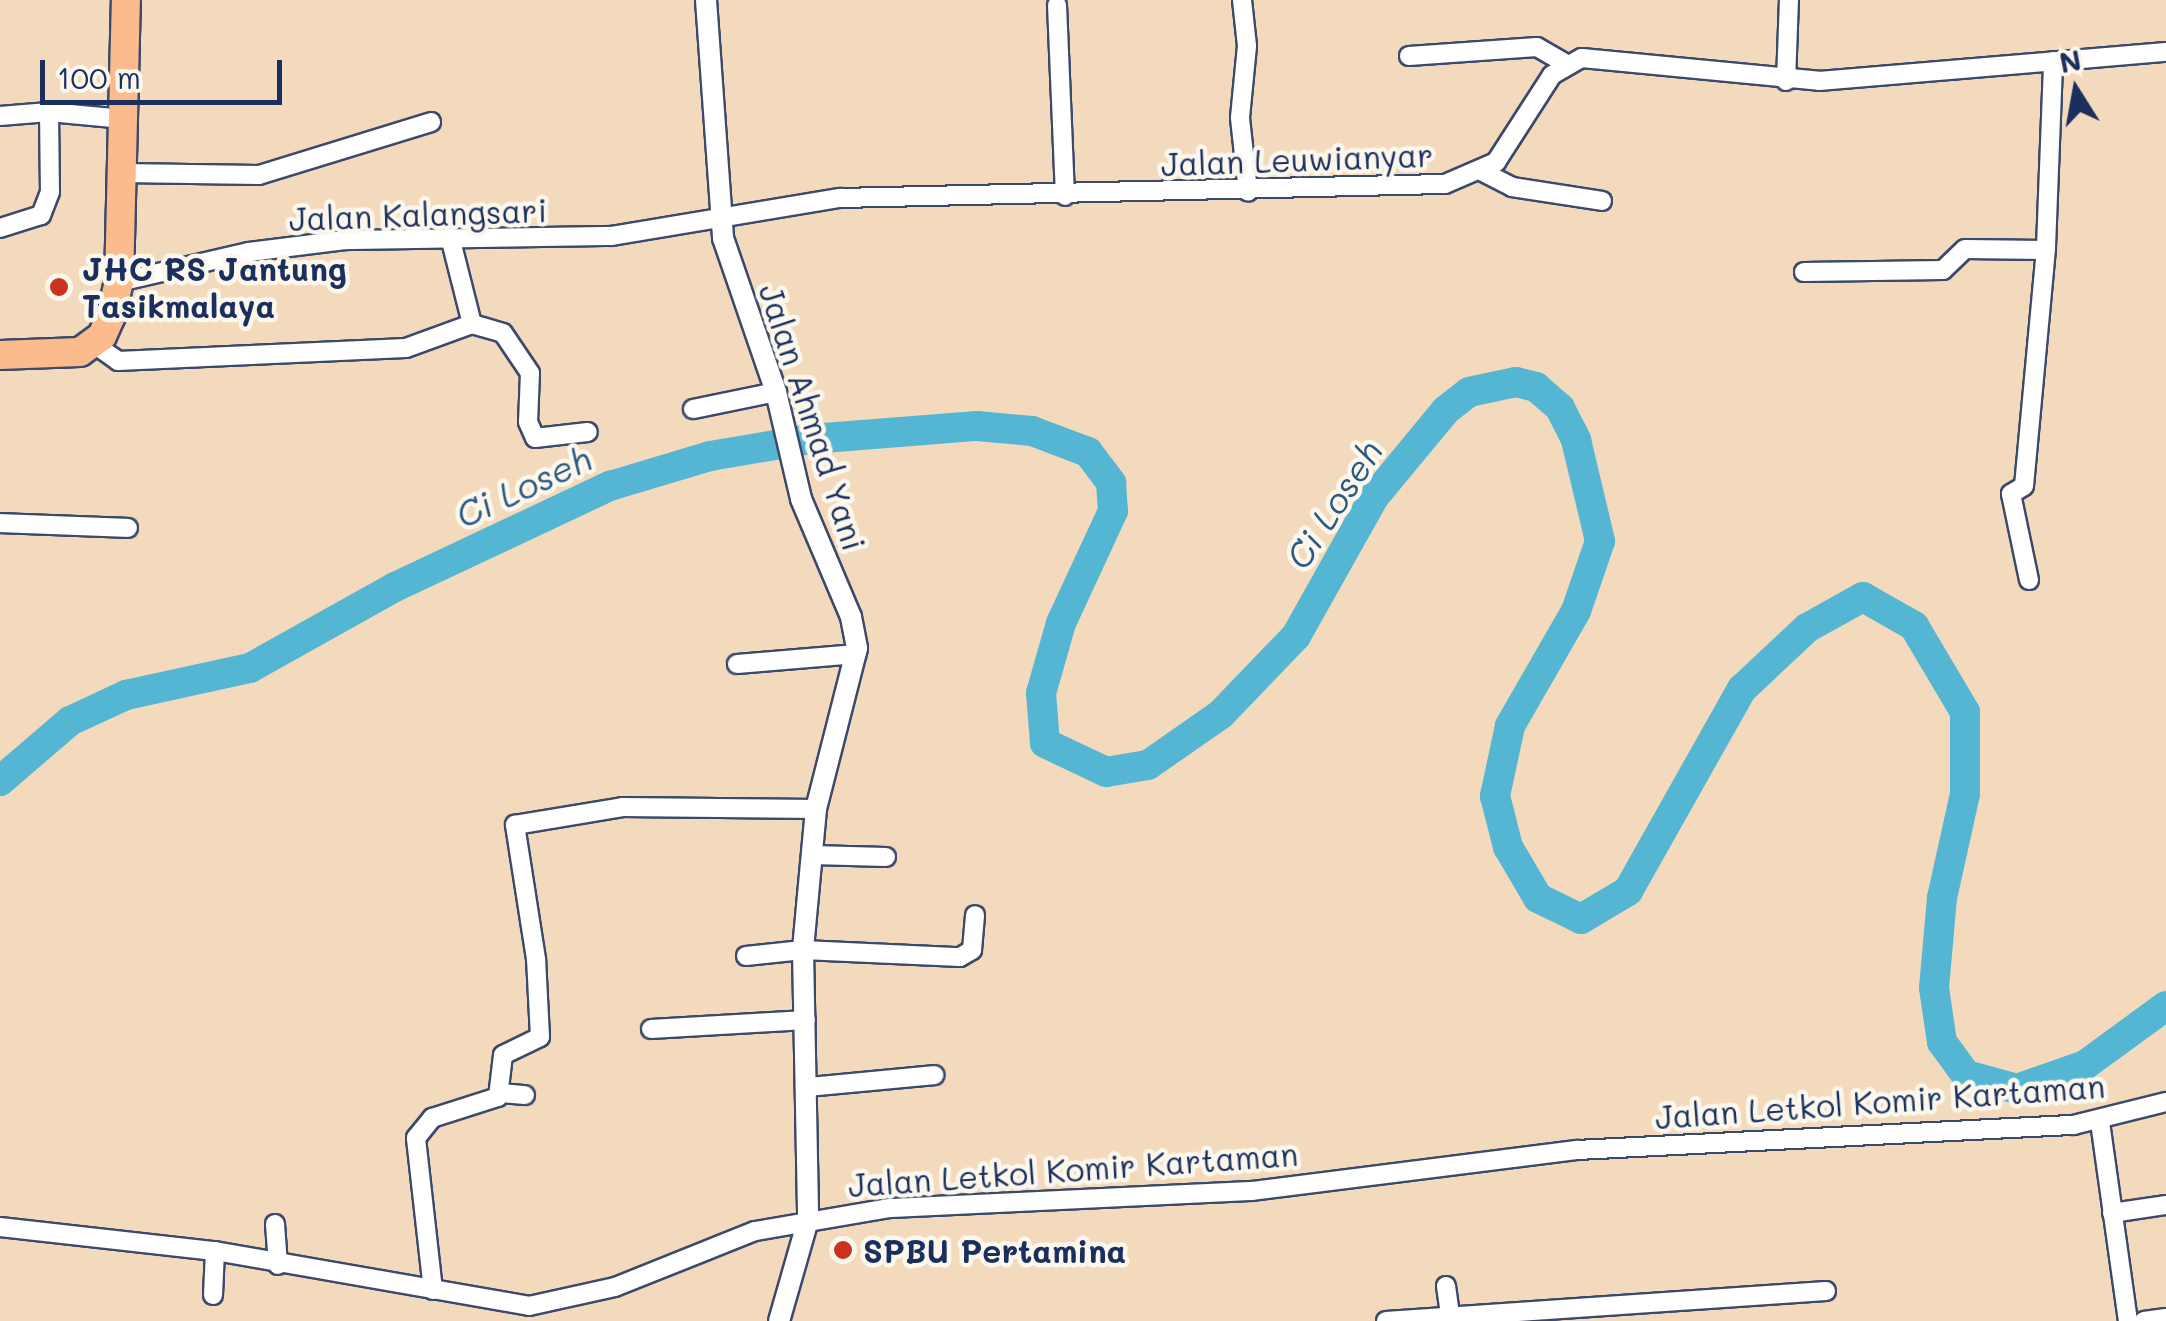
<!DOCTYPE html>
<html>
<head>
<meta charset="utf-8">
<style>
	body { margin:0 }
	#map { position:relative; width:2166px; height:1321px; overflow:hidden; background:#f3dabc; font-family:Mali,sans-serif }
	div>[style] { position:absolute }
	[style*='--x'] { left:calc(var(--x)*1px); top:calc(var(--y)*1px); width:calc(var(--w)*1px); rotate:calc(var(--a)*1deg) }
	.river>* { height:30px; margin:-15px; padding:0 15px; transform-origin:15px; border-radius:15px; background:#54b6d3 }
	.roads { filter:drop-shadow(2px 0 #3b496c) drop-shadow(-2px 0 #3b496c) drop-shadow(0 2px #3b496c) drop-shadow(0 -2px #3b496c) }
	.minor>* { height:18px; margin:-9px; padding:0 9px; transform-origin:9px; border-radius:9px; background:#fff }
	.tertiary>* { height:20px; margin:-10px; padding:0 10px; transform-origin:10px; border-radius:10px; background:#fff }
	.trunk>* { height:28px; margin:-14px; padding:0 14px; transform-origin:14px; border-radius:14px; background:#fbbb8c }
	.dots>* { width:28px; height:28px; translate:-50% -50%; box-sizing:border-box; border:5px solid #fbf7ec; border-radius:50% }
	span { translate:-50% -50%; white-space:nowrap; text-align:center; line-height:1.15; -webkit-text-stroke:9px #fbf7ec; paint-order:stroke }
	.street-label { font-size:32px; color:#1b2f5e }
	.poi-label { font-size:32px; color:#1b2f5e; font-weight:700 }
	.left { translate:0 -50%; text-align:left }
	.water-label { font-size:35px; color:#2c5881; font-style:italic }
	.north { position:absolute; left:2026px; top:40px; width:100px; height:100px; -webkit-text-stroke:8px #fbf7ec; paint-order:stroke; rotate:349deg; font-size:28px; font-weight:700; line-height:40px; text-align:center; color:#1b2f5e }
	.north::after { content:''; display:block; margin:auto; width:35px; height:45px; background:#1b2f5e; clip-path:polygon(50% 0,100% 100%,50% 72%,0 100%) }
	.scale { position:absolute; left:40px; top:60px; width:242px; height:45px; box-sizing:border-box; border:5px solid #1b2f5e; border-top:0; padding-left:12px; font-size:30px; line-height:35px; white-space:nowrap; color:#1b2f5e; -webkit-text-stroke:8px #fbf7ec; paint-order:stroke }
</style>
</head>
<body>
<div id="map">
	<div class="river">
		<div style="--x:0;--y:781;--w:92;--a:-40.6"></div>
		<div style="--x:70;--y:721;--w:62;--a:-24.9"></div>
		<div style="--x:126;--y:695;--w:127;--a:-12.3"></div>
		<div style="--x:250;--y:668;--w:166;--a:-29.2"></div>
		<div style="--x:395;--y:587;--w:238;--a:-25.2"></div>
		<div style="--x:610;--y:486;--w:104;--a:-16.7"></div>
		<div style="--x:710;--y:456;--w:102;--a:-9.6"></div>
		<div style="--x:811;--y:439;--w:167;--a:-4.5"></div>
		<div style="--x:977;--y:426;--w:55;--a:5.2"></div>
		<div style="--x:1032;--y:431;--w:60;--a:20.6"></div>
		<div style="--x:1088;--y:452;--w:39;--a:53"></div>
		<div style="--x:1111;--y:483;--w:28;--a:86"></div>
		<div style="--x:1113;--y:511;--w:123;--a:114.9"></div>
		<div style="--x:1061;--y:623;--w:73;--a:105.9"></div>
		<div style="--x:1041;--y:693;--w:50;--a:85.4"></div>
		<div style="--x:1045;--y:743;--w:68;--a:25.4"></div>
		<div style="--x:1106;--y:772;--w:43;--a:-9.5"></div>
		<div style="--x:1148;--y:765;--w:89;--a:-34.9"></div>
		<div style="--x:1221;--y:714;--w:108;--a:-46.1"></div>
		<div style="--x:1296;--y:636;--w:159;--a:-60.7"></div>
		<div style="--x:1374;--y:497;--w:113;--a:-50.4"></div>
		<div style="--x:1446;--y:410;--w:29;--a:-38"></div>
		<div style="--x:1469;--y:392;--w:48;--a:-12"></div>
		<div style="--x:1516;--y:382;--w:21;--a:14"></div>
		<div style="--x:1536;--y:387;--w:32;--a:41"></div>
		<div style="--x:1560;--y:408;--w:36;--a:63"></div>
		<div style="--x:1576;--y:440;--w:104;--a:76.6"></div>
		<div style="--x:1600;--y:541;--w:74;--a:108.9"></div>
		<div style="--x:1576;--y:611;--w:133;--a:119.9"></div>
		<div style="--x:1510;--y:726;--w:72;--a:102.1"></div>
		<div style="--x:1495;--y:796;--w:53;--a:75.7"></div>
		<div style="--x:1508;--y:847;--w:59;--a:59.5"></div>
		<div style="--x:1538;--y:898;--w:48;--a:26"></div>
		<div style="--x:1581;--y:919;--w:55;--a:-30.8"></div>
		<div style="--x:1628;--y:891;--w:232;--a:-60.6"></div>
		<div style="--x:1742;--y:689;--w:89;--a:-43.2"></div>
		<div style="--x:1807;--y:628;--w:64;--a:-29"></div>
		<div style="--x:1863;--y:597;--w:59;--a:29.6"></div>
		<div style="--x:1914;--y:626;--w:100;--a:59.3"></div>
		<div style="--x:1965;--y:712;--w:82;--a:90"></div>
		<div style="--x:1965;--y:794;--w:107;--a:102.5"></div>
		<div style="--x:1942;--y:898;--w:90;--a:95.1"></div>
		<div style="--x:1934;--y:988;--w:55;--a:81.6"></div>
		<div style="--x:1942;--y:1042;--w:41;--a:54"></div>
		<div style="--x:1966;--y:1075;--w:53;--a:15.4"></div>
		<div style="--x:2017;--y:1089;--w:72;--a:-19.4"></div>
		<div style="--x:2085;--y:1065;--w:100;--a:-36.1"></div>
	</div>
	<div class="roads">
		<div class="minor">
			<div style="--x:1242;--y:0;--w:46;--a:83.8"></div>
			<div style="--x:1247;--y:46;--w:72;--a:95.6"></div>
			<div style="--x:1240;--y:118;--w:74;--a:83.8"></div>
			<div style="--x:1057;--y:5;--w:191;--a:87.6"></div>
			<div style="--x:1409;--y:56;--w:128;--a:-4"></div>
			<div style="--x:1537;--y:47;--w:34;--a:30"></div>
			<div style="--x:1786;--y:81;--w:81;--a:-87.9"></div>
			<div style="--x:49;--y:112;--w:75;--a:5.3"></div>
			<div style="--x:0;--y:116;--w:49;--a:-4.7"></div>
			<div style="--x:49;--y:112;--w:80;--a:89.3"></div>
			<div style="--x:50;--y:192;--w:25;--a:111"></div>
			<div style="--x:41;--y:215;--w:43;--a:162.4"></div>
			<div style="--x:1483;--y:172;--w:33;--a:27"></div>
			<div style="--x:1512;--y:187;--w:91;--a:8.8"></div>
			<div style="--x:122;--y:173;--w:137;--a:0.8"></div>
			<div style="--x:259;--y:175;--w:180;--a:-17.1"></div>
			<div style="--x:450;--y:237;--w:90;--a:75.8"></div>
			<div style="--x:1804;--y:272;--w:139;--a:-0.8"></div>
			<div style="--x:1943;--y:270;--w:30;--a:-44"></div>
			<div style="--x:1965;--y:249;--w:80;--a:0.7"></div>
			<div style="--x:119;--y:282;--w:133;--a:-13"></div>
			<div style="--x:249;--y:252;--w:97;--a:-7.1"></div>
			<div style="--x:345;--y:240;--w:267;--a:-0.9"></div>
			<div style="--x:612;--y:236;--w:231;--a:-9.5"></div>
			<div style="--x:840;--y:198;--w:605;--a:-1.33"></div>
			<div style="--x:1445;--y:184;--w:56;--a:-23.3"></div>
			<div style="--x:1496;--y:162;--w:103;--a:-57.2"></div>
			<div style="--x:1552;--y:75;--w:34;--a:-30"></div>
			<div style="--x:1582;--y:58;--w:238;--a:5.5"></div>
			<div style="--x:1819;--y:81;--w:348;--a:-4.8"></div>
			<div style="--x:94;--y:344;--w:29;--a:35"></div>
			<div style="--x:118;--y:361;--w:288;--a:-2.6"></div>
			<div style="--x:406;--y:348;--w:70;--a:-20"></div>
			<div style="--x:472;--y:324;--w:32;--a:16"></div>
			<div style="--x:503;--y:333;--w:48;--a:56"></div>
			<div style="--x:530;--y:373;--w:49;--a:92.3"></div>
			<div style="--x:528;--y:422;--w:17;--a:66"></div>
			<div style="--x:535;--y:438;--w:53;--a:-6.5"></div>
			<div style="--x:693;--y:409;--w:85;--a:-11.6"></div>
			<div style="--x:0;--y:523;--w:128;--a:2.2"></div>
			<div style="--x:2029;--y:580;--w:88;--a:-101.8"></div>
			<div style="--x:2011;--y:494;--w:15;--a:-32"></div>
			<div style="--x:2024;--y:486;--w:240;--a:-84.7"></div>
			<div style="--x:2046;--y:247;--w:186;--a:-87.8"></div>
			<div style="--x:737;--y:664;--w:120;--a:-4.8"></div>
			<div style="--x:812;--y:855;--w:74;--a:1.5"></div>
			<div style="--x:746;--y:956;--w:57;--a:-6"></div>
			<div style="--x:803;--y:950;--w:157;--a:2.6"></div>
			<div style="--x:960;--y:957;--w:14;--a:-30"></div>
			<div style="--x:972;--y:950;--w:35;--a:-85"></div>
			<div style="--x:651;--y:1029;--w:155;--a:-3.3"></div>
			<div style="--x:808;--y:1087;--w:127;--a:-5.4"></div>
			<div style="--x:501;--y:1093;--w:24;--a:5"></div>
			<div style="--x:2100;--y:1122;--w:201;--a:82"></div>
			<div style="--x:2112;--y:1213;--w:55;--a:-8.4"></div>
			<div style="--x:275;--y:1224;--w:41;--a:85.8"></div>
			<div style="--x:0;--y:1227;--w:216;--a:6.4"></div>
			<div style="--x:215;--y:1251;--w:319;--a:9.9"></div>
			<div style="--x:529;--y:1306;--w:88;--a:-12.5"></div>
			<div style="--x:615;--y:1287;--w:151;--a:-21.8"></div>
			<div style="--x:755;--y:1231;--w:137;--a:-9.7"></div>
			<div style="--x:890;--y:1208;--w:362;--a:-2.7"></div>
			<div style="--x:1252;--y:1191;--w:328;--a:-7.2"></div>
			<div style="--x:1577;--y:1150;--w:497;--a:-2.9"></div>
			<div style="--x:2073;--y:1125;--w:96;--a:-13.9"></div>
			<div style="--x:1446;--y:1286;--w:27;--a:82"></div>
			<div style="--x:433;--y:1290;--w:153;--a:-96.4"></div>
			<div style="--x:416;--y:1138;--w:26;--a:-51"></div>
			<div style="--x:432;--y:1118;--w:69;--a:-17.7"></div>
			<div style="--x:498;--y:1097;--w:42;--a:-83.2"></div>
			<div style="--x:503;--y:1055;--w:41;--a:-25.9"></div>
			<div style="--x:540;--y:1037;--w:78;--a:-92.9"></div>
			<div style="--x:536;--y:959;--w:136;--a:-98.9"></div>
			<div style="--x:515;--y:825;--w:109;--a:-9.5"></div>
			<div style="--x:622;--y:807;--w:194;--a:0.6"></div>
			<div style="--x:213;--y:1295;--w:44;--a:-87.4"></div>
			<div style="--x:1386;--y:1321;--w:441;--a:-3.9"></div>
			<div style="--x:2144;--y:1321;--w:22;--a:-8"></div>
		</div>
		<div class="tertiary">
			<div style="--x:706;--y:0;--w:239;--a:85.9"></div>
			<div style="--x:723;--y:238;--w:163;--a:71"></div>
			<div style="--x:776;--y:392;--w:110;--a:76.8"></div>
			<div style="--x:801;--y:499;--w:128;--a:67"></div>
			<div style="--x:851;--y:617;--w:32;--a:79"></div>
			<div style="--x:857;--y:648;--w:166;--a:104.3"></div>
			<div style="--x:816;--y:809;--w:142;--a:95.3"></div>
			<div style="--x:803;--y:950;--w:270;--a:88.9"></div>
			<div style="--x:808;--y:1220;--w:105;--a:106"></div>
		</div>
		<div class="trunk">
			<div style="--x:0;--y:355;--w:80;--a:-2.1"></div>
			<div style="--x:80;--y:352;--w:27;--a:-36"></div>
			<div style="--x:102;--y:336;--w:22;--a:-66"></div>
			<div style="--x:111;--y:316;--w:35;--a:-77"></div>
			<div style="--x:119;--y:282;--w:282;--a:-88.6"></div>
		</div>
	</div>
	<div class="dots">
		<div style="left:59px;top:287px;background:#c8321e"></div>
		<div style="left:843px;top:1250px;background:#c8321e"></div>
	</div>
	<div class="street-label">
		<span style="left:1297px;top:159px;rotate:-2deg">Jalan Leuwianyar</span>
		<span style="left:418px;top:214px;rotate:-2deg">Jalan Kalangsari</span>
		<span style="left:813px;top:417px;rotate:72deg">Jalan Ahmad Yani</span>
		<span style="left:1880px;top:1101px;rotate:-4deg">Jalan Letkol Komir Kartaman</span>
		<span style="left:1073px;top:1169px;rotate:-4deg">Jalan Letkol Komir Kartaman</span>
	</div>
	<div class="poi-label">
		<span class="left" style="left:82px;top:287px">JHC RS Jantung<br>Tasikmalaya</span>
		<span class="left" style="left:863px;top:1250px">SPBU Pertamina</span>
	</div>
	<div class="water-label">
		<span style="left:523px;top:486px;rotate:-25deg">Ci Loseh</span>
		<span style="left:1333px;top:504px;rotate:-57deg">Ci Loseh</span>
	</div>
	<div class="north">N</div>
	<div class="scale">100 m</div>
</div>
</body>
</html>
